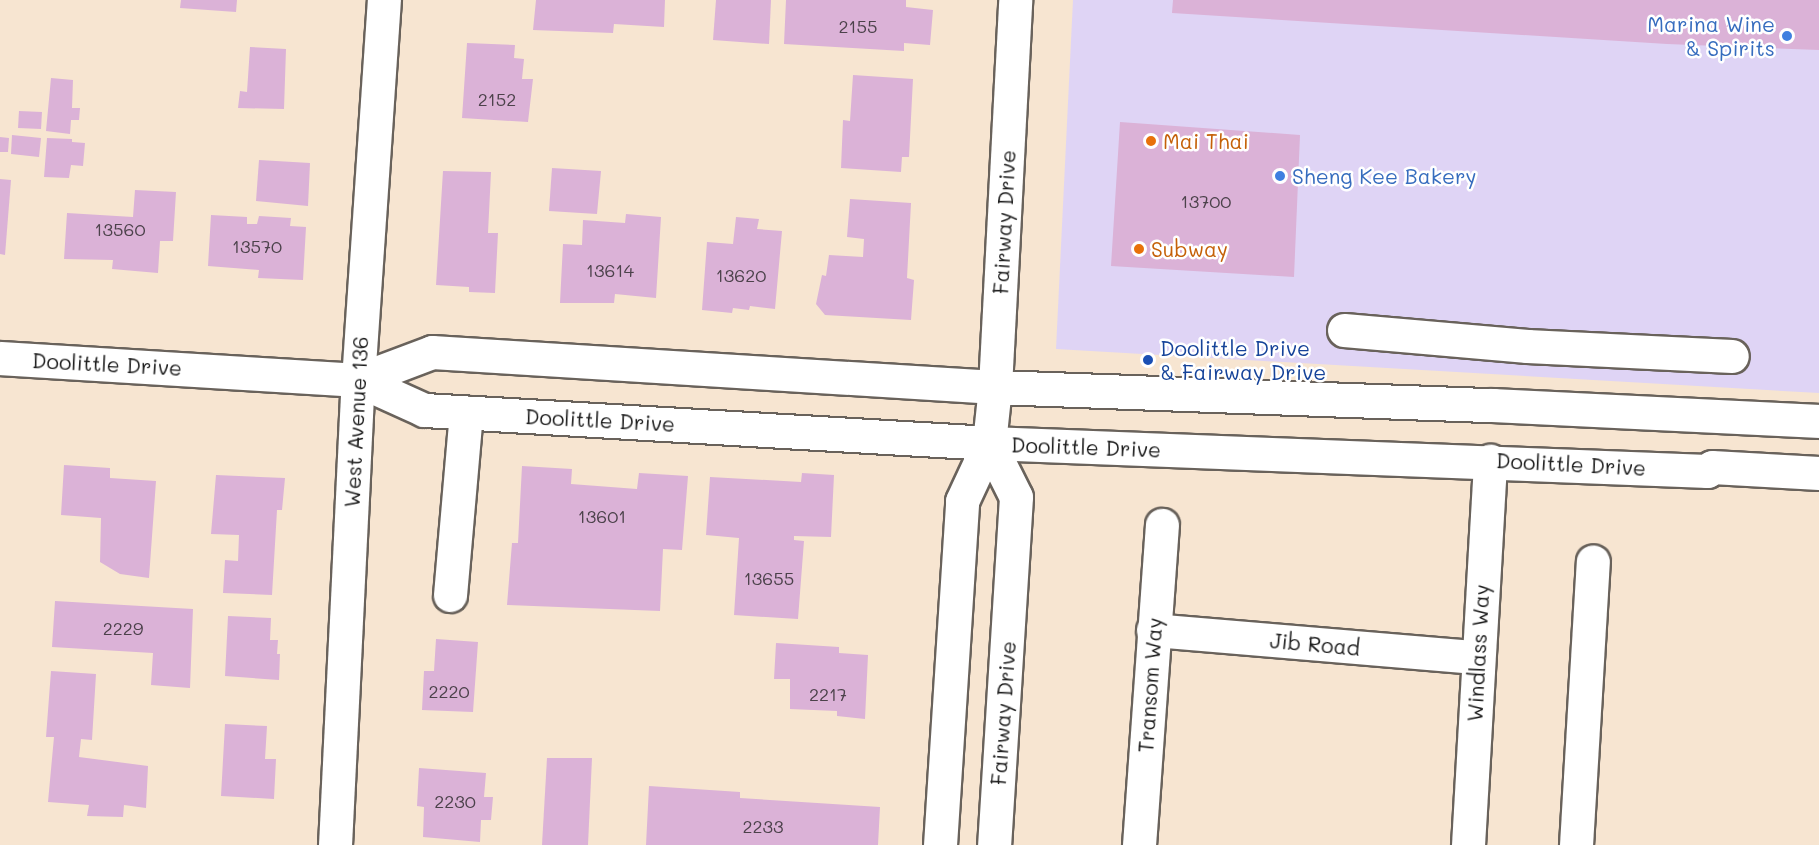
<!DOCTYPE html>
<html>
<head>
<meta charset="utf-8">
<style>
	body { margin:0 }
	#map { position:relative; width:1819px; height:845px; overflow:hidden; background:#f7e5d1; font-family:Mali,sans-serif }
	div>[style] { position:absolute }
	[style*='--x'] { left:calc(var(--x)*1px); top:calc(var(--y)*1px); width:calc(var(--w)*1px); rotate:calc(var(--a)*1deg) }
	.built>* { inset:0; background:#dfd4f5 }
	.building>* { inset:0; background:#dbb2d7 }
	.roads { filter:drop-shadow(2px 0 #69625b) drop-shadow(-2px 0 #69625b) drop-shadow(0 2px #69625b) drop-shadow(0 -2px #69625b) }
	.minor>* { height:33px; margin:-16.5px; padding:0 16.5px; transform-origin:16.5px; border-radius:16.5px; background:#fff }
	.dots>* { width:16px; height:16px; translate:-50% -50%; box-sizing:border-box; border:3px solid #fff; border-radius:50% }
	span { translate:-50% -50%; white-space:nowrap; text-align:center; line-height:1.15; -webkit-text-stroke:5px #fff; paint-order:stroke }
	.number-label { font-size:18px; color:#4c424b }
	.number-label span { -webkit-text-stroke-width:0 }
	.shop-label { font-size:21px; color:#366cbe }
	.right { translate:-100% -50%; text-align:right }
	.left { translate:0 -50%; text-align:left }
	.food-label { font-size:21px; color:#c56008 }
	.street-label { font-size:21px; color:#1c1c1c }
	.transit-label { font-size:21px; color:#164399 }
</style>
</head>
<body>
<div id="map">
	<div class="built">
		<div style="clip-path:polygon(1073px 0,1819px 0,1819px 393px,1056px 349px)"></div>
	</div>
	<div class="building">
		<div style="clip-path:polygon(181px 0,237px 0,236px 12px,180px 8px)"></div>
		<div style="clip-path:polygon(536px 0,665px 0,664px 27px,614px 24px,613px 33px,533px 30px)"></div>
		<div style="clip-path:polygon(716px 0,771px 0,769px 44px,713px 40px)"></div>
		<div style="clip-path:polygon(786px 0,906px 0,906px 7px,933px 10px,930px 45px,904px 43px,904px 51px,784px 44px)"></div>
		<div style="clip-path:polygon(1173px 0,1819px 0,1819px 50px,1667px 44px,1172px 13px)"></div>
		<div style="clip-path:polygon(467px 43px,515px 45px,514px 58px,524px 59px,522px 79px,533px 79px,528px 122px,462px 118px)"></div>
		<div style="clip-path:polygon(250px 47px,286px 49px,284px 109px,238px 108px,240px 91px,247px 92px)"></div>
		<div style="clip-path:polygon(853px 75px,913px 79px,909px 157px,902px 157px,901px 172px,841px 168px,843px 120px,850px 121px)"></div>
		<div style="clip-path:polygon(51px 78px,73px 80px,72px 108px,80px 108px,79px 120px,71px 120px,70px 134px,46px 131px)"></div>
		<div style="clip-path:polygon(19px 111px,42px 112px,41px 129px,18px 128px)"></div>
		<div style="clip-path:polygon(1120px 122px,1300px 135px,1294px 277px,1111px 266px)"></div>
		<div style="clip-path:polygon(12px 135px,41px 138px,39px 157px,11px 154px)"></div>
		<div style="clip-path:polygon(0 137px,9px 138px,8px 152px,0 152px)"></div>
		<div style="clip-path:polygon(47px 138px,72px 139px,72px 142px,85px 143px,83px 166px,71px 165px,69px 178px,44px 177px)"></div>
		<div style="clip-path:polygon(259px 160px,310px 163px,308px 206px,256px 201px)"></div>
		<div style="clip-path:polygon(552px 168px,601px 171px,597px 214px,549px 211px)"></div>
		<div style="clip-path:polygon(443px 171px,491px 172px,488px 233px,498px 233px,495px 293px,469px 292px,469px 287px,436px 285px)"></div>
		<div style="clip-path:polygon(0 179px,11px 180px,5px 255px,0 254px)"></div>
		<div style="clip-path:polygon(135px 190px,176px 192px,173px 241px,160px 241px,158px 273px,112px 269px,113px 260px,64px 259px,67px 213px,133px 217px)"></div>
		<div style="clip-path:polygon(850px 199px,911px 203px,907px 278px,914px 280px,911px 320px,825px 315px,816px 304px,822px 275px,826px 276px,829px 255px,863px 257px,864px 239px,847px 237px)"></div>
		<div style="clip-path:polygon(626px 214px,661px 217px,656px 298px,615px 294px,614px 303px,560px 303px,563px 244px,582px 245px,583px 220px,625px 223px)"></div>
		<div style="clip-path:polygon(211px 215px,247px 217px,247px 224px,257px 224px,259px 216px,291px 218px,290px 226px,306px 227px,303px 280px,258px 278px,259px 270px,208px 266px)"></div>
		<div style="clip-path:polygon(736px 217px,759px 219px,757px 229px,782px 231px,775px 309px,750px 306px,749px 310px,733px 308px,732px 313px,702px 310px,707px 242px,733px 244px)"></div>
		<div style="clip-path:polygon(64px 465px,110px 468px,110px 478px,156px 481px,149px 578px,120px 574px,100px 562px,101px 518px,61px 515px)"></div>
		<div style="clip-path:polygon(522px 466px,572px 469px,571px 484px,637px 489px,639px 473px,688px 476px,682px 550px,663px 549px,660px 611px,507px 605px,512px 543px,518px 543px)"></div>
		<div style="clip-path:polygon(802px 473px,834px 475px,831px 537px,794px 536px,794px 540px,804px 541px,798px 619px,734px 615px,739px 538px,706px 535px,710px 477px,801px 482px)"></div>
		<div style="clip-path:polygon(216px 475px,285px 478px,282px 510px,277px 510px,272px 595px,223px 593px,225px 560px,238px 561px,239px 535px,211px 534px)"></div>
		<div style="clip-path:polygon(55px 601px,193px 609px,190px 688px,151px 685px,153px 653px,52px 647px)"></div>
		<div style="clip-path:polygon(228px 616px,271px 618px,270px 640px,278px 640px,277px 654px,280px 654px,279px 680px,225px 676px)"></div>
		<div style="clip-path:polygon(436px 639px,478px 642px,473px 712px,422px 710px,424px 671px,434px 671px)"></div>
		<div style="clip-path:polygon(776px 643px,839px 647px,839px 653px,868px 655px,865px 719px,837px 716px,837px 711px,790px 709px,790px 679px,774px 679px)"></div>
		<div style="clip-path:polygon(51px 671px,96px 674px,92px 740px,81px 739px,79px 757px,148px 766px,146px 808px,124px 805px,123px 817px,87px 816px,89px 805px,48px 802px,54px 737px,46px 737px)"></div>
		<div style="clip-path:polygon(225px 724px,267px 726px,265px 759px,276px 759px,274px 799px,221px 796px)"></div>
		<div style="clip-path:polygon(547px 758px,592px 758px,588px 845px,542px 845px)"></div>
		<div style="clip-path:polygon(419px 768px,486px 773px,484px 797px,493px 797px,491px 820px,481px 820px,480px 842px,423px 837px,424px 807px,417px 806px)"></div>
		<div style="clip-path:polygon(649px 786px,740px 792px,740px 798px,880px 807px,878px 845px,646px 845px)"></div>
	</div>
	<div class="roads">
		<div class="minor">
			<div style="--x:1344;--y:330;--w:184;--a:5"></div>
			<div style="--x:1527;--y:346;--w:205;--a:2.8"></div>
			<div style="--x:0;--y:358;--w:359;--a:3.5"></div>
			<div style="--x:358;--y:380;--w:72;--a:24.4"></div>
			<div style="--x:424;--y:410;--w:566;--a:3.34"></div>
			<div style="--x:989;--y:443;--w:719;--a:2.23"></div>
			<div style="--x:1707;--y:471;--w:6;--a:-39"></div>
			<div style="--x:1712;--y:467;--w:107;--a:3.2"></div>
			<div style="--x:358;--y:380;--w:79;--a:-20.7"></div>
			<div style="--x:432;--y:352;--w:564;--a:3.56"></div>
			<div style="--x:995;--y:387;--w:498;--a:2.1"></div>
			<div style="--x:1493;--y:405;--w:326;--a:2.8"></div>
			<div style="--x:989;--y:443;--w:60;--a:63.4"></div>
			<div style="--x:1016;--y:497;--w:349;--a:93.6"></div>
			<div style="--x:450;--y:595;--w:183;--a:-85"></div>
			<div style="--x:1153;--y:630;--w:325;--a:4.8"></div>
			<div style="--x:335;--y:845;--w:466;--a:-87.2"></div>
			<div style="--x:358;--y:380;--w:381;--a:-86.1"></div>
			<div style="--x:940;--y:845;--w:345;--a:-86.3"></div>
			<div style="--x:962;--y:501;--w:64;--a:-65"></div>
			<div style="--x:989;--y:443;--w:56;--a:-83.9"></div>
			<div style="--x:995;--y:387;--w:388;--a:-87"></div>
			<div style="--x:1139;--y:845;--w:321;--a:-85.9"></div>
			<div style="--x:1468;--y:845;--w:385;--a:-86.7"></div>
			<div style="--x:1576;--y:845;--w:284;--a:-86.6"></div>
		</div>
	</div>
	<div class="dots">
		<div style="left:1787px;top:36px;background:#3f7fe0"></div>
		<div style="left:1151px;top:141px;background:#e8710a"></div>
		<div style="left:1280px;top:176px;background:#3f7fe0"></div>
		<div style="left:1139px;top:249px;background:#e8710a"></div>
		<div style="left:1148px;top:360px;background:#1a4fb4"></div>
	</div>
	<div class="number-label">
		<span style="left:858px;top:26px">2155</span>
		<span style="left:497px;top:99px">2152</span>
		<span style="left:1206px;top:201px">13700</span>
		<span style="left:120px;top:229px">13560</span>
		<span style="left:257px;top:246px">13570</span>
		<span style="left:610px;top:270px">13614</span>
		<span style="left:741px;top:275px">13620</span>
		<span style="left:602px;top:516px">13601</span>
		<span style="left:769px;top:578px">13655</span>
		<span style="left:123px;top:628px">2229</span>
		<span style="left:449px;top:691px">2220</span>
		<span style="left:828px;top:694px">2217</span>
		<span style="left:455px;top:801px">2230</span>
		<span style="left:763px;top:826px">2233</span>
	</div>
	<div class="shop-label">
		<span class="right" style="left:1775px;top:36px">Marina Wine<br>&amp; Spirits</span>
		<span class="left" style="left:1292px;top:176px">Sheng Kee Bakery</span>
	</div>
	<div class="food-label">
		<span class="left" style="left:1163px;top:141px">Mai Thai</span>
		<span class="left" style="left:1151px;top:249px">Subway</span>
	</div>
	<div class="street-label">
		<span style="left:1004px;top:222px;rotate:-87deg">Fairway Drive</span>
		<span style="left:107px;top:364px;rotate:3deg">Doolittle Drive</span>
		<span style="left:600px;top:420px;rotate:3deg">Doolittle Drive</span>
		<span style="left:356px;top:422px;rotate:-87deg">West Avenue 136</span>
		<span style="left:1086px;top:447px;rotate:2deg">Doolittle Drive</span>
		<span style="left:1571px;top:464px;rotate:3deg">Doolittle Drive</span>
		<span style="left:1315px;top:644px;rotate:5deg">Jib Road</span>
		<span style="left:1478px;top:653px;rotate:-87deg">Windlass Way</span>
		<span style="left:1150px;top:685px;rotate:-86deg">Transom Way</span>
		<span style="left:1003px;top:713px;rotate:-86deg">Fairway Drive</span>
	</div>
	<div class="transit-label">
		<span class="left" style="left:1160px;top:360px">Doolittle Drive<br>&amp; Fairway Drive</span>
	</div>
</div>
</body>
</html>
